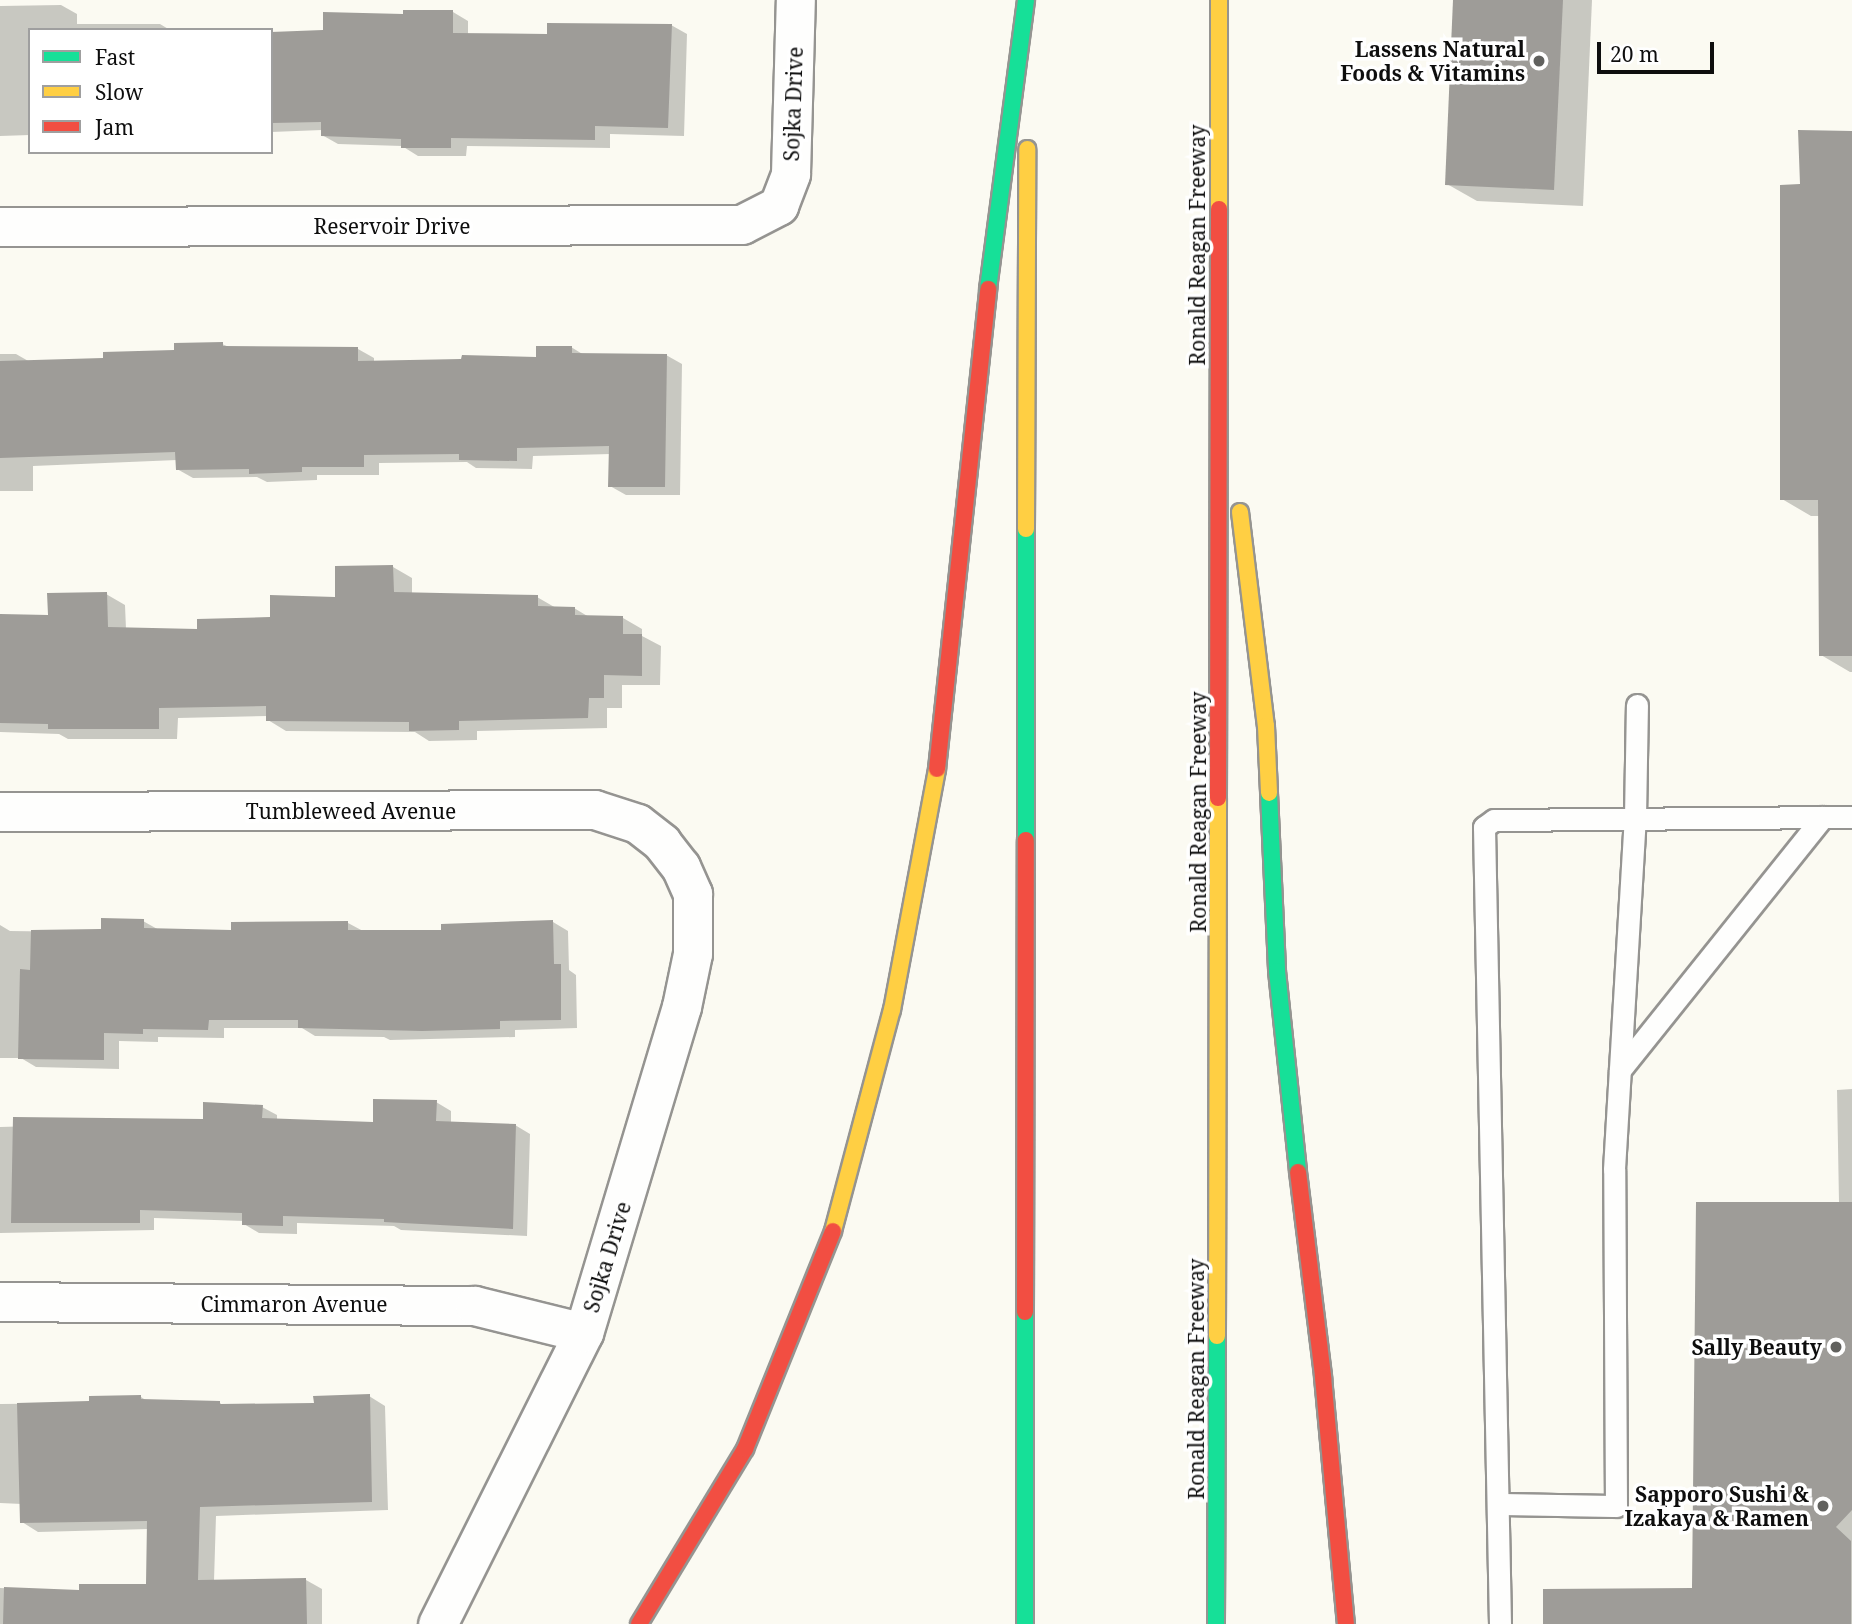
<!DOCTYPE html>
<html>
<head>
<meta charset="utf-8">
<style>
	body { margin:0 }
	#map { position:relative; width:1852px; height:1624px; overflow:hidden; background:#fbfaf2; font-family:"Noto Serif",serif }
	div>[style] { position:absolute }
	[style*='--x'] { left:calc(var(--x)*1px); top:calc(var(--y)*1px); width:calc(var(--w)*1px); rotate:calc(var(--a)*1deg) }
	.shadow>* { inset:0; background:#0003 }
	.building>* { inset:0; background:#9e9c98 }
	.roads { filter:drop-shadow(2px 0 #959491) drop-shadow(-2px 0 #959491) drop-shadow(0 2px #959491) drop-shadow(0 -2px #959491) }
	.lane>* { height:21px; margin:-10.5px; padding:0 10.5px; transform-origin:10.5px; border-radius:10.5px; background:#fefefd }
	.street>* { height:38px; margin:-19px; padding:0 19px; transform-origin:19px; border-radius:19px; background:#fefefd }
	.fast>* { height:16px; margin:-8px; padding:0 8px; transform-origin:8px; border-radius:8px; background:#16e098 }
	.slow>* { height:16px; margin:-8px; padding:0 8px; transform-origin:8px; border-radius:8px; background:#ffcf43 }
	.jam>* { height:16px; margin:-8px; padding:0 8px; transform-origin:8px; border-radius:8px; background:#f24e42 }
	.dots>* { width:19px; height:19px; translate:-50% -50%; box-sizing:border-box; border:4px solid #fff; border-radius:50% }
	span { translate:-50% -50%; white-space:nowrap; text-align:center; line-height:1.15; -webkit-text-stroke:7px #fff; paint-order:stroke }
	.poi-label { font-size:21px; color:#0e0e0e; font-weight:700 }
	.right { translate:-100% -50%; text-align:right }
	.street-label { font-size:21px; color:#0e0e0e }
	.legend { position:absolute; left:28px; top:28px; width:245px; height:126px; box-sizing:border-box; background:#fff; border:2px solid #9f9f9f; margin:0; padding:9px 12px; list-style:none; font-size:21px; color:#0e0e0e }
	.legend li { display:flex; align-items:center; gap:14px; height:35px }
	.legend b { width:35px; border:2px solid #9f9f9f }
	.scale { position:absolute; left:1597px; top:42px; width:117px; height:32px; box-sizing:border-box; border:4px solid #0e0e0e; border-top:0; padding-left:9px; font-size:21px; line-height:24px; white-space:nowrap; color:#0e0e0e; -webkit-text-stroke:5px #fff; paint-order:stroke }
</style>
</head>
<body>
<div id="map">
	<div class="shadow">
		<div style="clip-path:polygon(1455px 0,1592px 0,1583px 206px,1477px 201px,1447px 184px)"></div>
		<div style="clip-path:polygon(61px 5px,77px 14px,77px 24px,160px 24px,170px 30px,30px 30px,30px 135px,0 136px,0 6px)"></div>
		<div style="clip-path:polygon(453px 12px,468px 21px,468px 35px,549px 36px,671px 25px,687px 34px,684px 136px,610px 134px,610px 148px,467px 146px,466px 156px,418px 156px,402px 146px,338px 144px,322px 135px,322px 130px,271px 132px,271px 34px,325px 32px,404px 16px)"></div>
		<div style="clip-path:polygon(1852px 133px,1852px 672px,1850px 672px,1821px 655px,1820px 516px,1811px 516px,1782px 499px,1801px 186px)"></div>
		<div style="clip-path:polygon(222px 344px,229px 347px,358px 349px,374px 358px,374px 362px,538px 358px,571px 347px,584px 355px,666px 355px,682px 364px,680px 495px,626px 495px,610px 486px,611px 454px,533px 456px,532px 469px,476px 468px,467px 462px,379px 463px,379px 475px,317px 475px,317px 480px,267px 482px,257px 477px,193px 478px,177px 469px,177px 460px,33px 466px,33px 491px,0 491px,0 354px,16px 354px,30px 362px,105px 360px)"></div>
		<div style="clip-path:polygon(393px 567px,412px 578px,412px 594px,537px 597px,556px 608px,574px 608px,589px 617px,623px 618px,642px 629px,642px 636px,661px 646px,660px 685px,622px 685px,622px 708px,607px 708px,607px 728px,477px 731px,477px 740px,429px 741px,415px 732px,286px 731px,268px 720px,268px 716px,178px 718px,177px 739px,68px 739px,59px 734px,0 732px,0 615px,50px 616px,106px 594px,125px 605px,126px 629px,199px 631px,271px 619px,337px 599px)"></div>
		<div style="clip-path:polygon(143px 921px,159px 930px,233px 932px,348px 923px,363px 931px,443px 931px,553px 922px,568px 931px,569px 970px,576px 975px,577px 1028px,515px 1030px,515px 1037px,390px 1040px,384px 1037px,315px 1036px,302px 1028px,224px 1028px,224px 1038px,158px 1037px,158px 1042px,119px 1041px,119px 1069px,36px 1067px,21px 1058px,0 1058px,0 925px,10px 931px,84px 932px)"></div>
		<div style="clip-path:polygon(1852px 1089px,1852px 1624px,1545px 1624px,1694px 1590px,1839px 1203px,1837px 1090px)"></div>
		<div style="clip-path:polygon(436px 1102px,451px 1111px,451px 1124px,515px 1125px,530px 1134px,527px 1236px,401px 1230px,394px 1226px,297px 1223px,297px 1234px,259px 1233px,244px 1224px,244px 1221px,154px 1218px,154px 1230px,0 1233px,0 1127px,205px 1121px,262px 1107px,277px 1115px,277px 1120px,374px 1123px)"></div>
		<div style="clip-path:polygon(369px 1396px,385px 1406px,388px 1510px,216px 1516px,214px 1581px,306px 1580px,322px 1589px,322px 1624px,0 1624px,0 1588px,81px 1591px,147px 1585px,149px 1529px,38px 1532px,22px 1522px,22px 1504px,0 1503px,0 1404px,91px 1403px,141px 1397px,147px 1401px,220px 1403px,224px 1406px,315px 1405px)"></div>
	</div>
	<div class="building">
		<div style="clip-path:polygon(1453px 0,1563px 0,1554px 190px,1445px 185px)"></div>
		<div style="clip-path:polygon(403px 10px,453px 10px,453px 33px,547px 34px,547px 23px,672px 24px,668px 128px,595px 126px,595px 140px,451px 138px,451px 148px,401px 148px,401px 139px,321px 136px,321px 122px,271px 123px,271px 32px,323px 30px,323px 12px,403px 14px)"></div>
		<div style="clip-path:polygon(1798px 130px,1852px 131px,1852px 656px,1819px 656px,1818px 500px,1780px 500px,1780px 185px,1800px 184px)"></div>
		<div style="clip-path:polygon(223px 342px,223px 346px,358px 347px,358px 361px,461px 359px,462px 355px,536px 357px,536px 346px,572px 346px,572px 353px,667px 354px,665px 487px,608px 487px,609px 446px,517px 448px,517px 461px,459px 460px,459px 454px,364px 455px,364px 467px,302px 467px,302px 472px,249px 474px,249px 469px,176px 470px,175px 452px,0 458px,0 361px,103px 358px,103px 352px,174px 350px,174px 343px)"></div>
		<div style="clip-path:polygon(393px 565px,394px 592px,538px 595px,538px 606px,575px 607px,575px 615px,623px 616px,623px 634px,642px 634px,642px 676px,604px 675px,604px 698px,589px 698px,588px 718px,459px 721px,459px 730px,409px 731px,409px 722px,266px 721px,266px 706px,159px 708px,159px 729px,48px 729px,48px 724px,0 723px,0 614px,48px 615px,47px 593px,107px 592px,108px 627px,197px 629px,197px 619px,270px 617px,270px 595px,335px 597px,335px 566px)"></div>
		<div style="clip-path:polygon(101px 918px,144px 919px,144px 928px,231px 930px,231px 922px,348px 921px,348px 930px,441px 930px,441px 924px,553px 920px,554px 964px,561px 964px,561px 1020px,500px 1021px,500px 1029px,422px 1031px,298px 1028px,298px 1020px,209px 1020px,208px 1030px,143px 1029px,143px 1034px,104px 1033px,104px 1060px,18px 1059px,20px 969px,30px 970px,31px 930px,101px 929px)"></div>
		<div style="clip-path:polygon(373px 1099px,437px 1100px,436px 1121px,516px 1124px,513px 1229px,384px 1222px,384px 1219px,283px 1216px,283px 1226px,242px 1225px,242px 1213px,140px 1210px,140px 1223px,11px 1223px,13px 1117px,203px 1119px,203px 1102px,263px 1105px,262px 1118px,373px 1122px)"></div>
		<div style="clip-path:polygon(1696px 1202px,1852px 1202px,1852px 1510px,1836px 1527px,1851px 1541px,1851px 1624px,1543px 1624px,1543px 1589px,1692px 1588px)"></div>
		<div style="clip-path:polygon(370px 1394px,372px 1502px,200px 1507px,198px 1580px,306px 1578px,307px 1624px,3px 1624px,4px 1587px,79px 1590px,79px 1584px,146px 1584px,147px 1521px,20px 1523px,17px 1403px,89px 1401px,89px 1396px,141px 1395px,141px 1399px,220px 1401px,220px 1404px,314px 1403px,313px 1396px)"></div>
	</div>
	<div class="roads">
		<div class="lane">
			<div style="--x:1620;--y:1070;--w:324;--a:-51.3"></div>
			<div style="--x:1499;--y:1504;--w:117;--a:1"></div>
			<div style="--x:1616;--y:1506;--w:337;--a:-90.3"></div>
			<div style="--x:1614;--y:1169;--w:353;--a:-86.6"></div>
			<div style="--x:1635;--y:817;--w:112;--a:-89"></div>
			<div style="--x:1500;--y:1624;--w:797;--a:-91.15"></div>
			<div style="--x:1484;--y:827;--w:12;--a:-35"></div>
			<div style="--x:1494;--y:820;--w:358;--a:-0.5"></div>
		</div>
		<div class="street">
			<div style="--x:0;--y:227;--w:742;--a:-0.15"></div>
			<div style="--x:742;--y:225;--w:42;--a:-27.2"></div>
			<div style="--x:779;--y:206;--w:34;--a:-69"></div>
			<div style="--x:791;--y:174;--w:174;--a:-88.4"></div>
			<div style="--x:0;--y:812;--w:595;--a:-0.19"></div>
			<div style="--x:595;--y:810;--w:45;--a:18"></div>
			<div style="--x:638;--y:824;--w:31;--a:38"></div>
			<div style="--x:662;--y:843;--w:31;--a:52"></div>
			<div style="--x:681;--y:867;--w:30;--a:66"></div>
			<div style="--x:693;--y:894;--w:60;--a:90"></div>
			<div style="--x:693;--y:954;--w:54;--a:101.7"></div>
			<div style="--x:682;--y:1007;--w:340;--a:106.7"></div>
			<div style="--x:584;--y:1333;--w:326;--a:116.6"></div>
			<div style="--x:0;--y:1302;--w:475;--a:0.5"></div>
			<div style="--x:475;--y:1306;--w:112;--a:13.9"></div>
		</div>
		<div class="fast">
			<div style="--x:988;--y:289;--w:291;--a:-82.5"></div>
			<div style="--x:1269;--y:793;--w:178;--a:87.4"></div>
			<div style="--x:1277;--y:971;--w:202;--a:84"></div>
			<div style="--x:1026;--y:840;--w:311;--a:-90"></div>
			<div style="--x:1025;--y:1624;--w:312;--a:-90"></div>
			<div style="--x:1216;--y:1624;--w:288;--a:-89.8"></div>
		</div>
		<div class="slow">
			<div style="--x:1219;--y:209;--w:209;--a:-90"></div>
			<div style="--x:1240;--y:512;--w:216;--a:83.1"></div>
			<div style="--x:1266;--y:726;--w:67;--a:87.4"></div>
			<div style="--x:1026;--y:529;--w:380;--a:-89.8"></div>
			<div style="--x:833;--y:1231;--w:229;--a:-75.1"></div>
			<div style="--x:892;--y:1010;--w:245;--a:-79.4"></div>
			<div style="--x:1217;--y:1336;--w:538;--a:-89.89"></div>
		</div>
		<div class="jam">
			<div style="--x:937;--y:769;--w:483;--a:-83.9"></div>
			<div style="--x:1218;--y:798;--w:589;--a:-89.9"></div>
			<div style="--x:1298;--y:1172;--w:207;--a:83"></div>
			<div style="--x:1323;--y:1377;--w:248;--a:84.7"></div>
			<div style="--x:1025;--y:1312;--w:472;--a:-89.9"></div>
			<div style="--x:639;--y:1624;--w:205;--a:-58.8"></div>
			<div style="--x:745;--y:1449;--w:235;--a:-68"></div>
		</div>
	</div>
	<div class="dots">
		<div style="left:1539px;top:61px;background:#61615e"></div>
		<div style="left:1836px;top:1347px;background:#61615e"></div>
		<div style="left:1823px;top:1506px;background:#61615e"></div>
	</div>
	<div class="poi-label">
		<span class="right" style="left:1525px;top:61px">Lassens Natural<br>Foods &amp; Vitamins</span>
		<span class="right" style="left:1822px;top:1347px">Sally Beauty</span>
		<span class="right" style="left:1809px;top:1506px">Sapporo Sushi &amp;<br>Izakaya &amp; Ramen</span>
	</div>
	<div class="street-label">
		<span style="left:793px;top:104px;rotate:-88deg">Sojka Drive</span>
		<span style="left:392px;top:226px">Reservoir Drive</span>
		<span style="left:1197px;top:245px;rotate:-90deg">Ronald Reagan Freeway</span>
		<span style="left:351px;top:811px">Tumbleweed Avenue</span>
		<span style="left:1198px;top:812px;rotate:-90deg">Ronald Reagan Freeway</span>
		<span style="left:607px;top:1257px;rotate:-73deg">Sojka Drive</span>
		<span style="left:294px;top:1304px">Cimmaron Avenue</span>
		<span style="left:1196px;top:1379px;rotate:-90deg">Ronald Reagan Freeway</span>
	</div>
	<ul class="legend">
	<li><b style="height:9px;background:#16e098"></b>Fast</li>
	<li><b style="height:9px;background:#ffcf43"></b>Slow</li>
	<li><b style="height:9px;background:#f24e42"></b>Jam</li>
	</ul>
	<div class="scale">20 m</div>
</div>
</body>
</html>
